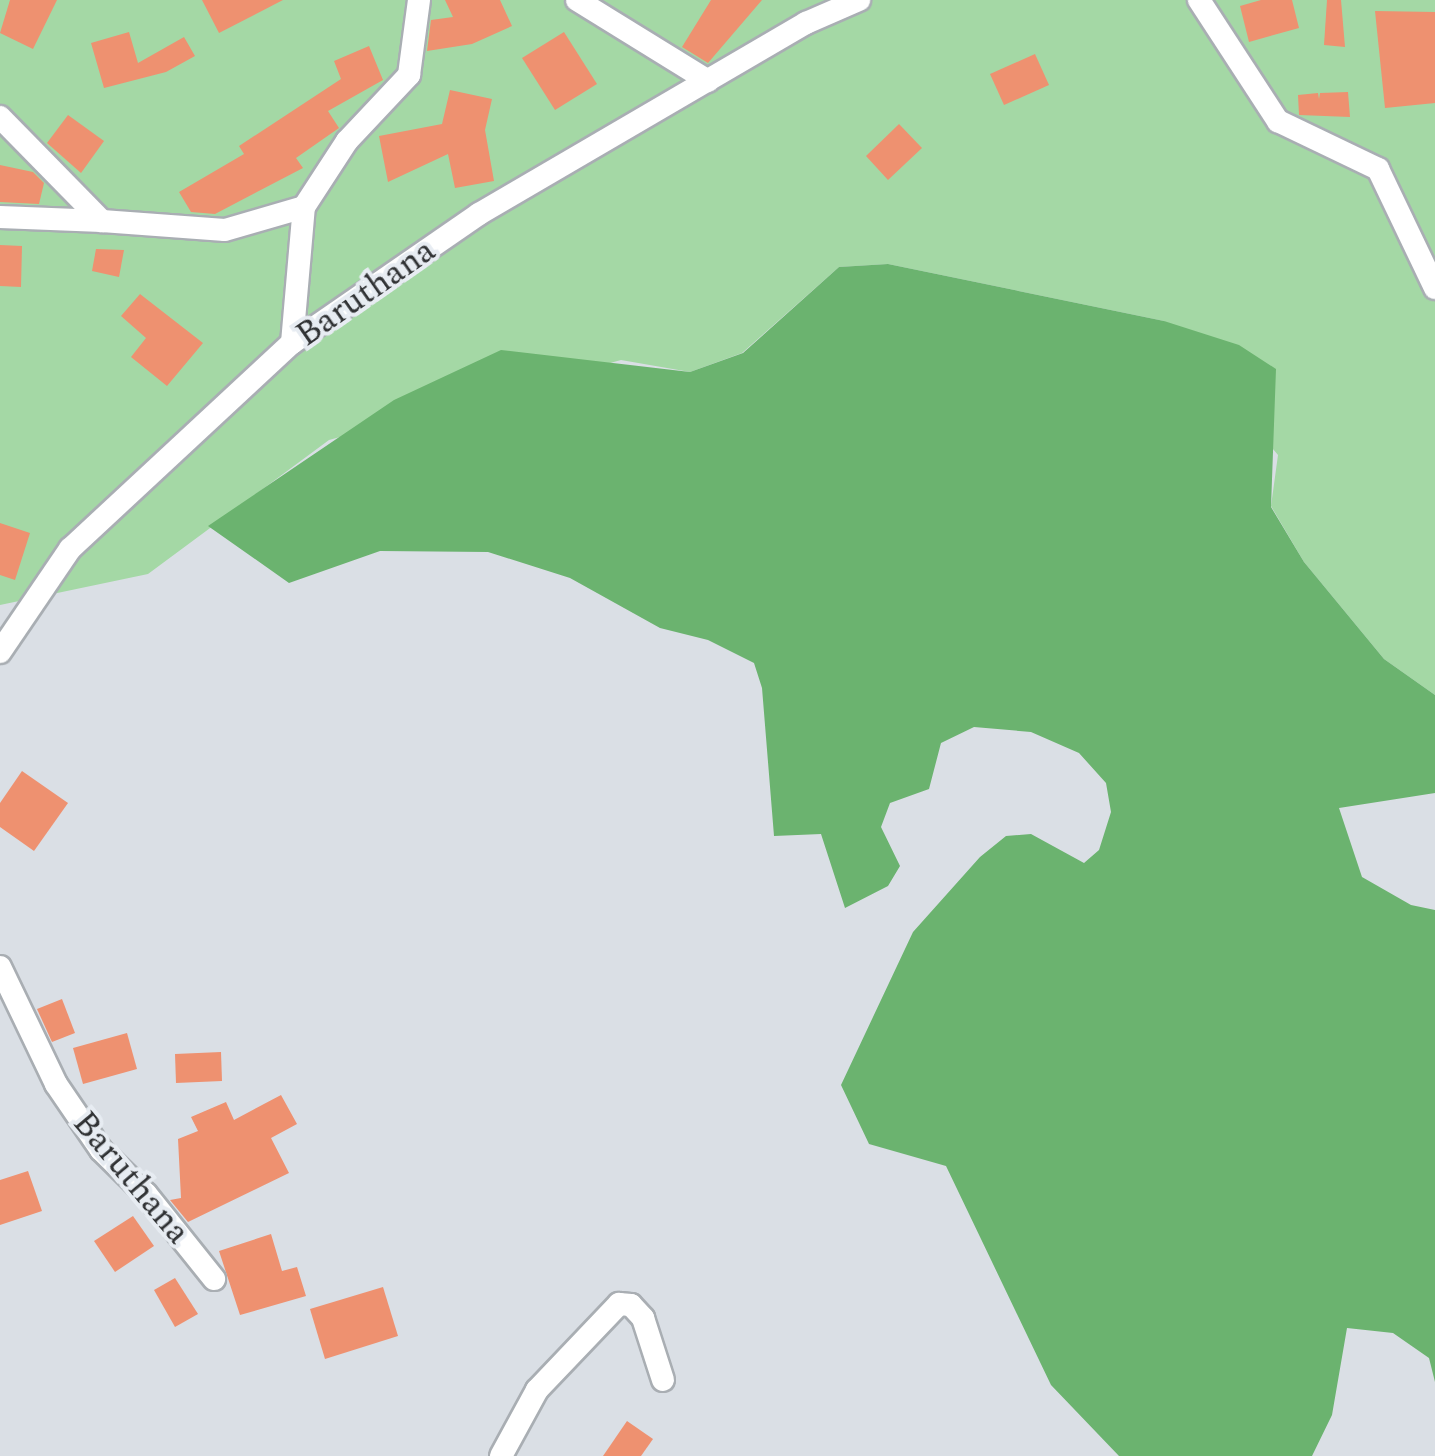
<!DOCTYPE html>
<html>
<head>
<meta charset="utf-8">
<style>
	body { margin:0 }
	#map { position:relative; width:1435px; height:1456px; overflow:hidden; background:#dadfe5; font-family:Spectral,serif }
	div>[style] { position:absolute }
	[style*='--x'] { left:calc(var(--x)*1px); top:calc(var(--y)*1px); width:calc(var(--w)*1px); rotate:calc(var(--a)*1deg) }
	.green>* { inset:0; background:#a4d8a5 }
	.forest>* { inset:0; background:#6bb36f }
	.building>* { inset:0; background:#ee9170 }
	.roads { filter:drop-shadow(2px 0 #a9aeb3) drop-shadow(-2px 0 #a9aeb3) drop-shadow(0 2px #a9aeb3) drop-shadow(0 -2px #a9aeb3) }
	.street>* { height:22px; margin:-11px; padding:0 11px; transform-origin:11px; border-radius:11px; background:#fff }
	span { translate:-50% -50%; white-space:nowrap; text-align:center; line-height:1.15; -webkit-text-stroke:8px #e7ecf2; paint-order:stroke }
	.street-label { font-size:35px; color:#303234 }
</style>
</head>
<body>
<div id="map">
	<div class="green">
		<div style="clip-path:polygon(0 0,1435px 0,1435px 695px,1384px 659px,1304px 562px,1271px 506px,1278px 455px,1164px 321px,888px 264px,839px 267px,742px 353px,690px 372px,621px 360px,329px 440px,148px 574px,0 605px)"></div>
	</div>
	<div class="forest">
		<div style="clip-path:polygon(888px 264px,1164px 321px,1239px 345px,1276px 369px,1271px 507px,1304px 562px,1384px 659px,1435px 695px,1435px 793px,1339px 808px,1362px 877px,1411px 905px,1435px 910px,1435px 1382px,1429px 1358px,1393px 1333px,1347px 1328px,1332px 1415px,1312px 1456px,1119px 1456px,1051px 1385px,946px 1166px,869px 1144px,841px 1085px,913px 932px,980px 857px,1006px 836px,1031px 834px,1084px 863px,1099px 850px,1111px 812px,1106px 783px,1079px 753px,1031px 732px,974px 727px,941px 743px,929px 789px,890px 803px,881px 827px,900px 866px,888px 886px,845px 908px,821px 834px,774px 836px,762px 688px,754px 663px,708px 640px,660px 628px,570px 578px,488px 552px,380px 551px,289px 583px,208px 526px,394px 400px,501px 350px,690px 372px,743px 353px,839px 267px)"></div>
	</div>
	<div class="building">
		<div style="clip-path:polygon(10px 0,57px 0,33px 49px,0 33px)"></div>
		<div style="clip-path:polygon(202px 0,283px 0,219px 33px)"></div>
		<div style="clip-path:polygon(445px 0,500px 0,512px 26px,472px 44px,427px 51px,431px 20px,453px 17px)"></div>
		<div style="clip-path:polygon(711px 0,762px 0,708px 63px,682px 47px)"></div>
		<div style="clip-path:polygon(1261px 0,1292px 0,1299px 28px,1249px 42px,1240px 6px)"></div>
		<div style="clip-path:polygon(1327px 0,1341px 0,1345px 47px,1324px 45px)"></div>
		<div style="clip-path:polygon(1375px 11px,1435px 12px,1435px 103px,1385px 108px)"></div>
		<div style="clip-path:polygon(129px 32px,138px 63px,184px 37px,195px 56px,166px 72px,104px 88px,91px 43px)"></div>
		<div style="clip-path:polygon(564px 32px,597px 84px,555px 110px,522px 58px)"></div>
		<div style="clip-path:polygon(369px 46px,383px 80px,328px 111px,339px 128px,296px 158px,303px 168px,215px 214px,191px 212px,179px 192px,244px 154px,239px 146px,341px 79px,334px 61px)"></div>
		<div style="clip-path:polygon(1035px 54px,1049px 85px,1004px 105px,990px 74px)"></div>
		<div style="clip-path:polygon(450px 90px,492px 99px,485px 130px,494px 181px,455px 188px,448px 154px,388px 182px,379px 136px,442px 124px)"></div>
		<div style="clip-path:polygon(1348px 92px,1350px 117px,1299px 115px,1298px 95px,1318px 93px,1319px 99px,1320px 93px)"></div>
		<div style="clip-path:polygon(68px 115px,104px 141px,81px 173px,47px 143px)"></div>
		<div style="clip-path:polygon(899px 124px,922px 148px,888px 180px,866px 156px)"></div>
		<div style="clip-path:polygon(0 165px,33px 172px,44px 183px,39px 204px,0 202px)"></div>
		<div style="clip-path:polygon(0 245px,22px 246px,21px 287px,0 286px)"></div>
		<div style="clip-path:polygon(96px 249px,124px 250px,119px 277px,92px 271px)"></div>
		<div style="clip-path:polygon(140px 294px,203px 343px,167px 386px,131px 357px,146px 338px,121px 316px)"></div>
		<div style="clip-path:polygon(0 523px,30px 533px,15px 580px,0 575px)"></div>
		<div style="clip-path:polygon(22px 771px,68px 803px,34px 851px,0 827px,0 803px)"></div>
		<div style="clip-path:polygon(62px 999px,75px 1033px,52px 1042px,37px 1009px)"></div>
		<div style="clip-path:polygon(127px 1033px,137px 1069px,83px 1084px,73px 1048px)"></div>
		<div style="clip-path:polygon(221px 1052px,222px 1081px,176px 1083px,175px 1054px)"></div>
		<div style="clip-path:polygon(281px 1095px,297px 1124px,271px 1138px,289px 1173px,188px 1222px,170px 1200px,181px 1198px,178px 1139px,198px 1131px,191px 1117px,226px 1102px,234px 1120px)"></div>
		<div style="clip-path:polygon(28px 1171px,42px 1211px,0 1225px,0 1180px)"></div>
		<div style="clip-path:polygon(133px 1216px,154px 1246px,115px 1272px,94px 1241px)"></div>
		<div style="clip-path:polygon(271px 1234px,282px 1271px,297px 1267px,306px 1296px,240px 1315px,219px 1251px)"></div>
		<div style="clip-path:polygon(175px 1278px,198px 1314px,175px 1327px,154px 1290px)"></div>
		<div style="clip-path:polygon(383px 1287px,398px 1336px,325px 1359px,310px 1309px)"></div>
		<div style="clip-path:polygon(627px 1421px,653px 1439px,641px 1456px,603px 1456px)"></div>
	</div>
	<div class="roads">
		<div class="street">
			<div style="--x:577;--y:0;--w:154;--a:31.7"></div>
			<div style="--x:1199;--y:0;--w:145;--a:56.9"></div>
			<div style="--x:1278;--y:121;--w:111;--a:25.6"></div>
			<div style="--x:1378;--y:169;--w:132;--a:64.4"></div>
			<div style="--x:0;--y:117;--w:146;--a:45.6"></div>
			<div style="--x:102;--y:221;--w:123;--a:4.2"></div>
			<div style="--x:225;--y:230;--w:82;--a:-16.2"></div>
			<div style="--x:0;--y:217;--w:102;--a:2.2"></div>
			<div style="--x:292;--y:343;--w:137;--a:-85"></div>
			<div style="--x:304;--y:207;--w:79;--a:-56.9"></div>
			<div style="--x:347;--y:141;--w:91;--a:-46.8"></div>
			<div style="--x:409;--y:75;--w:76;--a:-82.4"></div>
			<div style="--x:0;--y:652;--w:125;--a:-55.8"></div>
			<div style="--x:70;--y:549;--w:303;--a:-42.9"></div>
			<div style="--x:292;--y:343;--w:227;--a:-34.6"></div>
			<div style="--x:479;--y:214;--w:379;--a:-30.3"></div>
			<div style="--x:806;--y:23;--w:58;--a:-23.5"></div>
			<div style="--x:0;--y:967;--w:130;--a:64.4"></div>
			<div style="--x:56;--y:1084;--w:80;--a:55.7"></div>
			<div style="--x:101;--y:1150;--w:63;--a:44.4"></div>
			<div style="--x:146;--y:1194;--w:109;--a:51.3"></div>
			<div style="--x:501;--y:1456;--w:75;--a:-61.4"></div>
			<div style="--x:537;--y:1390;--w:119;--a:-46.4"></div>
			<div style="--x:619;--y:1304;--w:12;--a:5"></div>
			<div style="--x:631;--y:1305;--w:18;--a:47"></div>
			<div style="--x:643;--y:1318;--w:65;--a:72.1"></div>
		</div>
	</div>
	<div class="street-label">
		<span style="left:366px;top:293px;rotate:-35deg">Baruthana</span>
		<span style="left:131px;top:1178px;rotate:50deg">Baruthana</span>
	</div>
</div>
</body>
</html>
